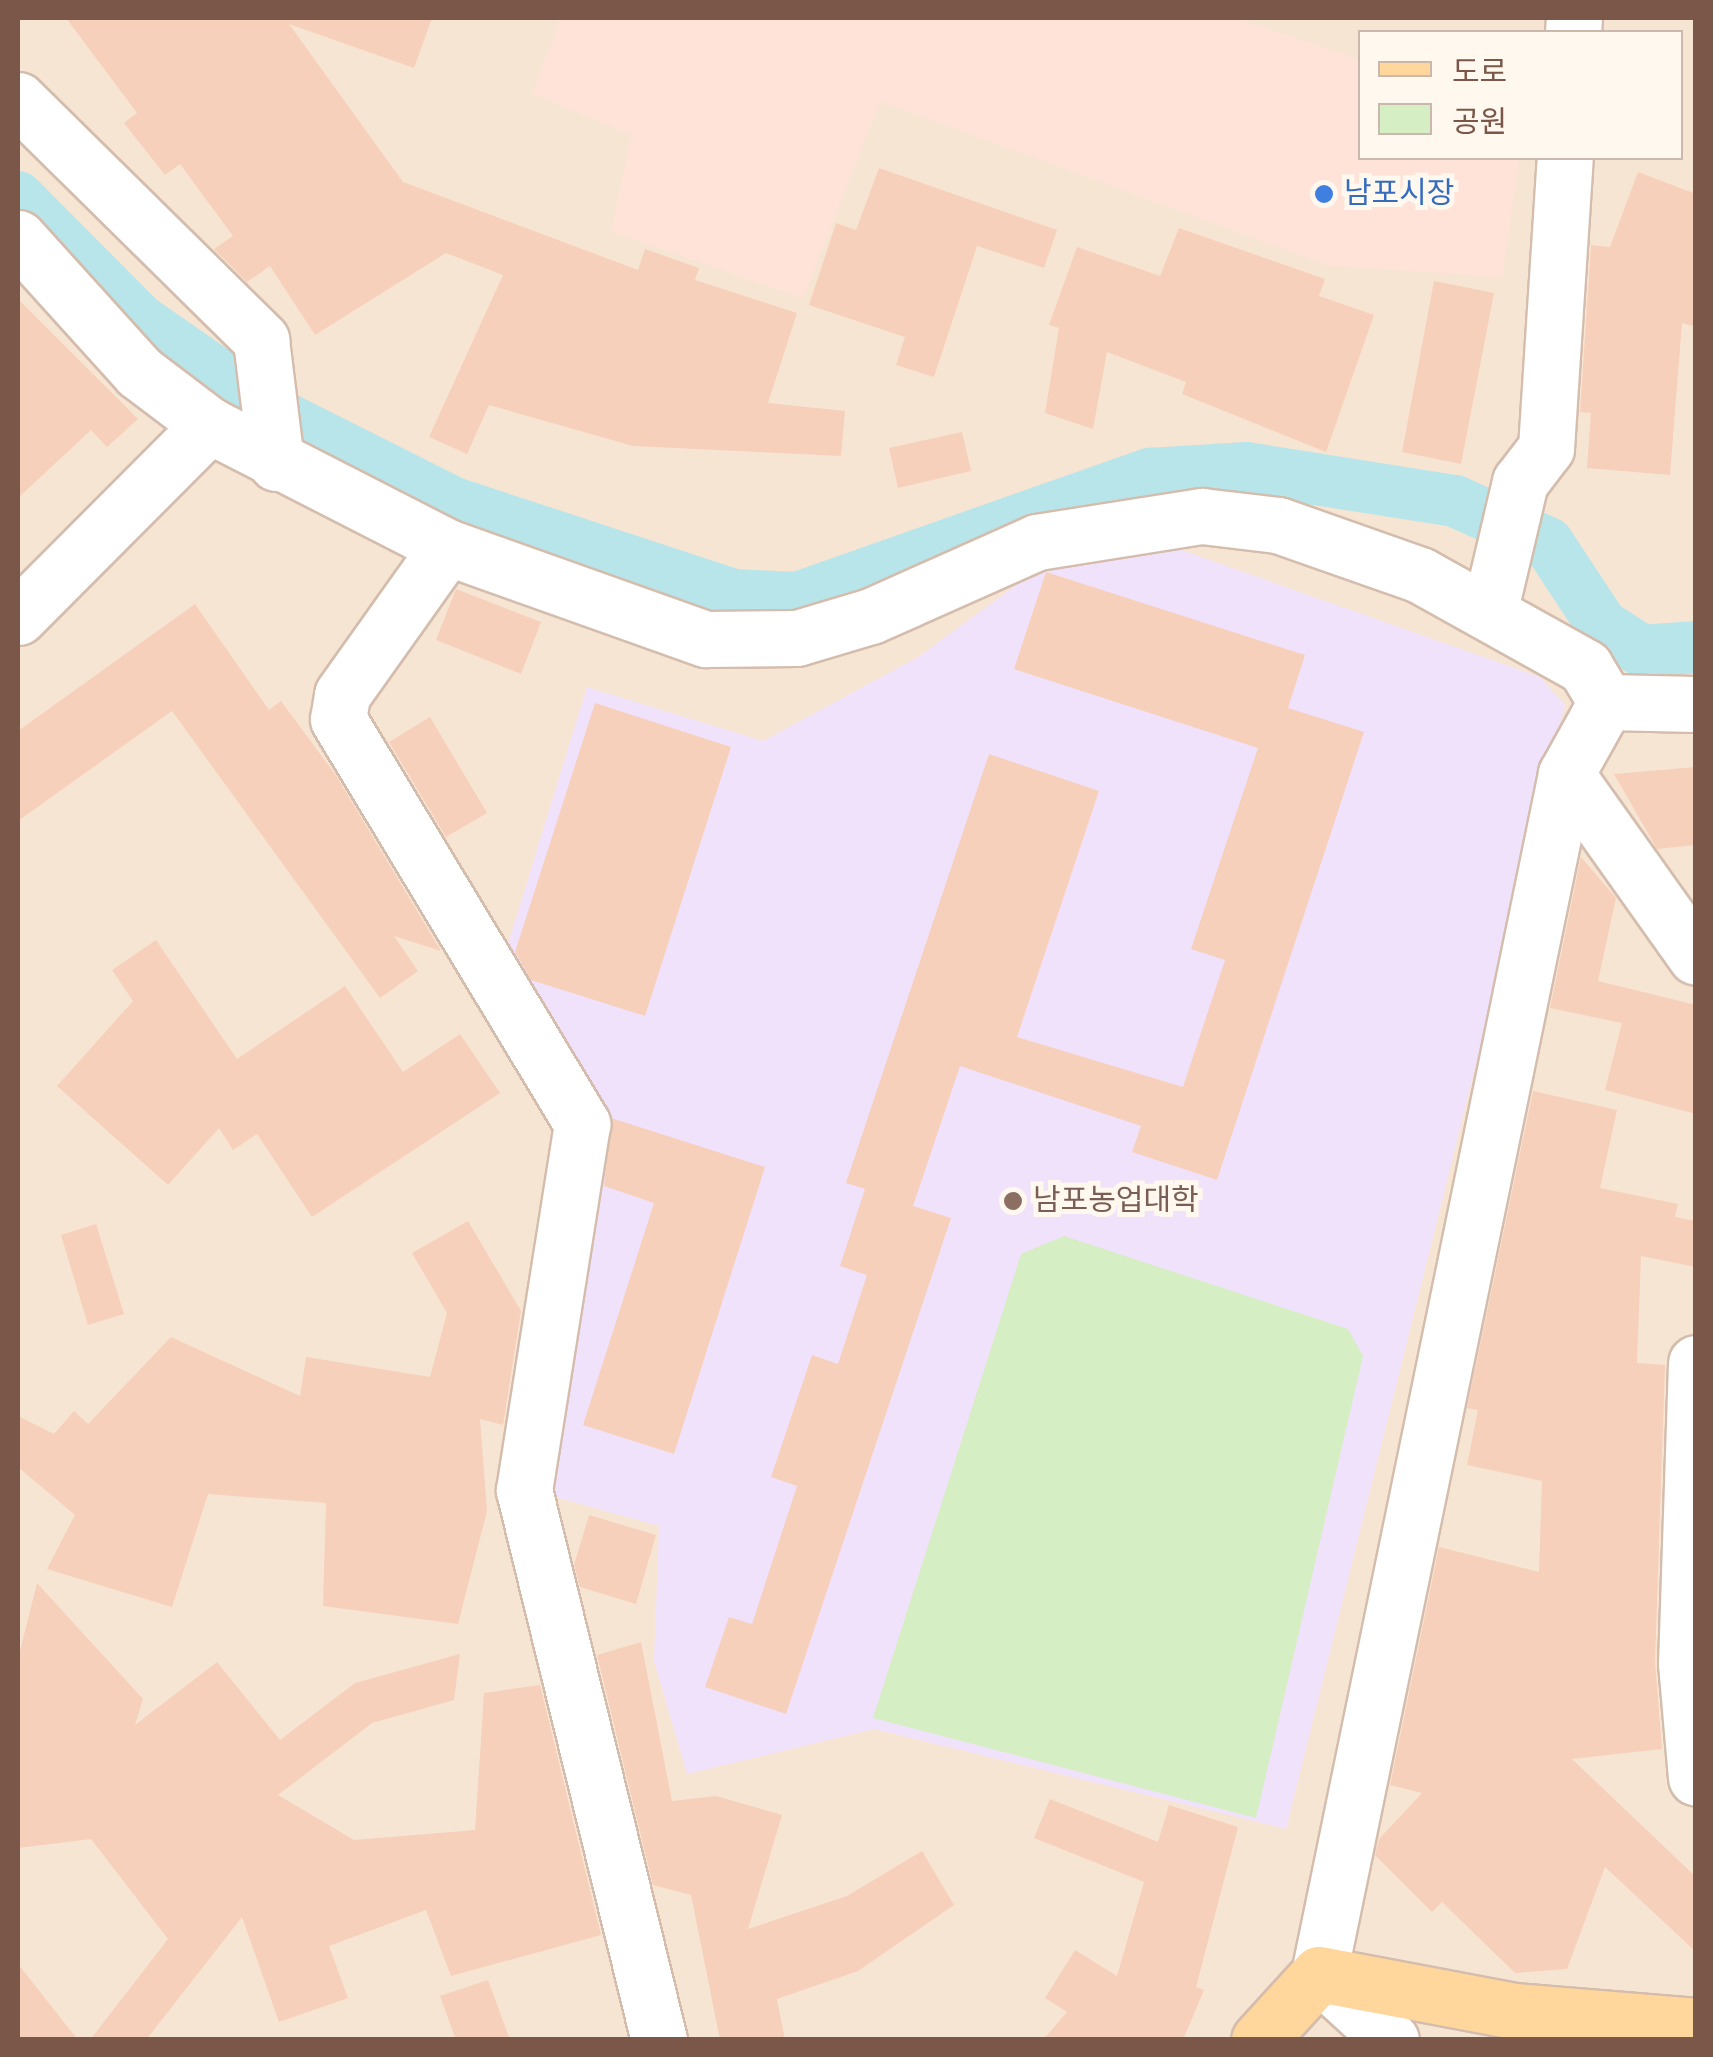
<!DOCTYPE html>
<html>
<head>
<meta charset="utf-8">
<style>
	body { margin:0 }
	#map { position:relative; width:1713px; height:2057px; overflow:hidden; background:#fef4e6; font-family:Signika,"Noto Sans KR",sans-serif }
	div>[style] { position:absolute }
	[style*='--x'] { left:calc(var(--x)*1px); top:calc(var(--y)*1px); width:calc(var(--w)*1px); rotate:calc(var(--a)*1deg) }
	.residential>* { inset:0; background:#f7e5d4 }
	.commercial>* { inset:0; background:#ffe3d9 }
	.education>* { inset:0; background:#f1e2fb }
	.green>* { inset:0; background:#d6eec3 }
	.canal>* { height:52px; margin:-26px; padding:0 26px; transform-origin:26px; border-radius:26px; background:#b8e5ea }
	.building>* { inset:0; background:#f6d0bb }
	.roads { filter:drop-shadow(2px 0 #d4bdad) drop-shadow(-2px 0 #d4bdad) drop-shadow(0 2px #d4bdad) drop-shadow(0 -2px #d4bdad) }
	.minor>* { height:55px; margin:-27.5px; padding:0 27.5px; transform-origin:27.5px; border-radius:27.5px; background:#fff }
	.major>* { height:55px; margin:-27.5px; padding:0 27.5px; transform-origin:27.5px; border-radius:27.5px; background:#ffd69c }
	.dots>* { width:28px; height:28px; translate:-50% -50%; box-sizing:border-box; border:5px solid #fff8ee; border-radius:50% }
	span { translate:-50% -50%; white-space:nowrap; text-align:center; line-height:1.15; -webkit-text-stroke:10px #fff8ee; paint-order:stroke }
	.shop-label { font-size:30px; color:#366cbe }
	.left { translate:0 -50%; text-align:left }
	.education-label { font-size:30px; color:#785e54 }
	.frame { position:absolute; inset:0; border:20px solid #7a5748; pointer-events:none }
	.legend { position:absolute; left:1358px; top:30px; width:325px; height:130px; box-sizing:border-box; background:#fff8ee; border:2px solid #cab8ac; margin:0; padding:12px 18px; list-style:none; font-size:30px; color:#7a5748 }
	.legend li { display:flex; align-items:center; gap:20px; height:50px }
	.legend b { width:50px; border:2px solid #cab8ac }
</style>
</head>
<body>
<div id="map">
	<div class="residential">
		<div style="clip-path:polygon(evenodd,18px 18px,1695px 18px,1695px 2039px,18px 2039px,18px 18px,1360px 32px,1680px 32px,1680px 158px,1360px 158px,1360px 32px)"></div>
	</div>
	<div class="commercial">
		<div style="clip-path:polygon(561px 18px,1236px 18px,1360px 60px,1360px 158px,1519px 158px,1502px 277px,1328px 265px,880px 101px,803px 298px,611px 231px,632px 135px,532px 93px)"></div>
	</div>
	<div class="education">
		<div style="clip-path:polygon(1170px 546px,1540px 677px,1565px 705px,1286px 1829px,874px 1729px,687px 1774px,654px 1661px,659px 1526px,552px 1496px,547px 1465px,598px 1112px,500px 970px,587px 687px,763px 741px,918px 657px,1045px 564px)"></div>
	</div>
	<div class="green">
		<div style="clip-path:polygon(1064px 1236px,1348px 1329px,1363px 1356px,1256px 1818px,873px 1718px,1021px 1254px)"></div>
	</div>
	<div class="canal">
		<div style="--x:18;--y:197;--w:173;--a:45.2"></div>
		<div style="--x:140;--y:320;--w:162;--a:34.7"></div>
		<div style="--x:273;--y:412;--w:203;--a:26.7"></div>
		<div style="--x:454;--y:503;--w:295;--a:18.2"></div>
		<div style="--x:734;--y:595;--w:63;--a:2.7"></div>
		<div style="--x:797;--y:598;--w:374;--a:-19.4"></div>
		<div style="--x:1150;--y:474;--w:96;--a:-3.6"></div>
		<div style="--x:1246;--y:468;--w:212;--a:9"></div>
		<div style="--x:1455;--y:501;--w:102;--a:24.3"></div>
		<div style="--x:1548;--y:543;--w:98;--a:56.6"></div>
		<div style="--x:1602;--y:625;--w:48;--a:33"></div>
		<div style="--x:1642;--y:651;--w:54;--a:-4.2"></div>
	</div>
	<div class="building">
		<div style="clip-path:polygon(66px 18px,432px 18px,414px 68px,289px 24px,403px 182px,638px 270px,645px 249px,699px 268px,695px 280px,797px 313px,768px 403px,845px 411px,841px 456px,633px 446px,489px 405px,467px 454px,429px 437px,503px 275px,446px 253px,315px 335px,270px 266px,247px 282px,214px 249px,233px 236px,180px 164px,165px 175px,124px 123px,137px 113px)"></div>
		<div style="clip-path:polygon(879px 168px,1057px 230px,1044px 268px,977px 246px,934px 377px,896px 365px,905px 337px,809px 305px,836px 223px,856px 230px)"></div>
		<div style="clip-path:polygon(1638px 172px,1696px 194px,1696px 327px,1682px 323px,1670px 475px,1587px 468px,1591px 413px,1580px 412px,1591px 245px,1610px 247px)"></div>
		<div style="clip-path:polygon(1179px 228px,1325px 279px,1319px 296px,1374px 315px,1326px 452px,1182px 394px,1186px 382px,1107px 352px,1093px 429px,1045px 413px,1059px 328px,1049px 325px,1077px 247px,1160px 276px)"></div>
		<div style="clip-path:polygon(1434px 281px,1494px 293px,1461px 464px,1402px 452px)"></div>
		<div style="clip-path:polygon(18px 299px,138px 419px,107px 447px,91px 430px,18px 498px)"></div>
		<div style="clip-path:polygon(962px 432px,971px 471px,898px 488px,889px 448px)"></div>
		<div style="clip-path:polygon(1046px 572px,1305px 655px,1288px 708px,1364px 732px,1217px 1180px,1132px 1152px,1141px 1126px,960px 1066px,913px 1206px,951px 1218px,786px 1714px,705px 1687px,729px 1617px,752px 1624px,797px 1486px,771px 1477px,812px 1355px,838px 1364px,867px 1275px,840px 1266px,865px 1189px,846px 1183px,989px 754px,1099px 791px,1017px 1037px,1183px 1087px,1225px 960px,1191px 949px,1258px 748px,1014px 669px)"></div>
		<div style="clip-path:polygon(456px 589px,541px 622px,521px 674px,436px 640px)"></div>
		<div style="clip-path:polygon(195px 604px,269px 710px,281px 701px,335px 774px,441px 951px,394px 936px,418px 971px,380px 998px,172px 711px,18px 821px,18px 731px)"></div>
		<div style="clip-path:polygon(595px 703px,731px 747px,645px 1016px,531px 980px,515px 952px)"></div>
		<div style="clip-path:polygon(430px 717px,487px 813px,446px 837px,389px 742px)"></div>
		<div style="clip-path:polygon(1696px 767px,1696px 845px,1657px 849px,1614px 774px)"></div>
		<div style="clip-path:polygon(1581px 857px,1616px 898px,1598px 981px,1696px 1005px,1696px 1114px,1605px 1090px,1622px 1023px,1550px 1008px)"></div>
		<div style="clip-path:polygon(156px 940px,237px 1059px,345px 986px,403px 1072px,460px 1034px,500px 1093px,312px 1217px,257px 1134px,233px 1150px,219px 1128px,168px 1185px,57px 1086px,133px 1001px,112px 970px)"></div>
		<div style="clip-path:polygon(1533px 1091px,1617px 1110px,1600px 1188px,1678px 1204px,1675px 1217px,1696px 1221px,1696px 1267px,1641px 1256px,1637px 1363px,1665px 1365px,1655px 1662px,1662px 1749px,1572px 1759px,1696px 1877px,1696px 1952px,1605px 1867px,1567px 1969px,1515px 1973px,1442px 1902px,1432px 1912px,1375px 1855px,1379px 1839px,1422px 1793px,1390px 1785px,1439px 1547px,1539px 1572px,1542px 1481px,1467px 1465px,1478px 1410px,1467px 1408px)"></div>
		<div style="clip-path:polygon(611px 1118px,765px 1167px,674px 1454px,583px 1425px,654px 1203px,604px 1186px)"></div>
		<div style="clip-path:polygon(468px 1221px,521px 1311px,503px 1425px,480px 1419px,487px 1511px,458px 1624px,323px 1606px,326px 1503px,208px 1494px,172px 1607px,47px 1569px,75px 1515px,18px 1467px,18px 1416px,54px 1434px,74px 1411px,88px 1424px,171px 1337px,300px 1396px,306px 1357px,430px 1377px,447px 1313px,412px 1253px)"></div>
		<div style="clip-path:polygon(96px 1224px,124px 1314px,88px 1325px,61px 1235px)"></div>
		<div style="clip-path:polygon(589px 1515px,656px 1535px,636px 1604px,580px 1587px,574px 1565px)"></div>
		<div style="clip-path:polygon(37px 1583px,143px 1699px,135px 1725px,217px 1662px,280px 1740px,355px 1683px,460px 1654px,454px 1700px,372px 1723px,278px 1795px,354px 1840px,475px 1830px,484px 1693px,540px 1685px,601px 1935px,451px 1976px,426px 1910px,329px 1946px,348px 1998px,279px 2022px,242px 1917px,146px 2040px,90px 2040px,168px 1939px,91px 1839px,18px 1848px,18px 1659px)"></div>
		<div style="clip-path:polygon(641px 1642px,672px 1801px,716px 1796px,782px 1815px,748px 1929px,847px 1896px,922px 1851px,954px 1905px,858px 1971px,777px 1999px,785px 2040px,720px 2040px,691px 1895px,653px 1885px,597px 1655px)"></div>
		<div style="clip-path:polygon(1050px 1799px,1158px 1842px,1169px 1805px,1238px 1827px,1196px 1987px,1204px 1990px,1183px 2040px,1043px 2040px,1067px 2012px,1045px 1998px,1075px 1950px,1117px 1976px,1144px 1882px,1034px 1838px)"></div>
		<div style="clip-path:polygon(18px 1964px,78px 2040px,18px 2040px)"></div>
		<div style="clip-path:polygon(488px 1980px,510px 2040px,456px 2040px,440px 1996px)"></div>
	</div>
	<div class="roads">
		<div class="minor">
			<div style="--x:1573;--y:32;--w:14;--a:-86"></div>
			<div style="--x:18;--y:100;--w:342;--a:44.6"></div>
			<div style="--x:261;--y:340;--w:124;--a:83"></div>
			<div style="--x:18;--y:238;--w:181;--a:47.9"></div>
			<div style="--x:139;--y:372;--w:88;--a:37.1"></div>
			<div style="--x:209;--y:425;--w:267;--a:27.1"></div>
			<div style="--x:447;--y:547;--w:275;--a:19.6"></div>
			<div style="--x:706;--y:639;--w:91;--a:-0.6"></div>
			<div style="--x:797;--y:638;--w:77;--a:-16.6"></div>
			<div style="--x:871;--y:616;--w:182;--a:-24"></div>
			<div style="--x:1037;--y:542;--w:167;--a:-9"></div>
			<div style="--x:1202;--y:516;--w:77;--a:6.8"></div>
			<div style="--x:1278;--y:525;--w:151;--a:19.4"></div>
			<div style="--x:1420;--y:575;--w:189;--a:29.1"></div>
			<div style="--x:1585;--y:667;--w:41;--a:59"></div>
			<div style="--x:447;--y:547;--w:181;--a:125.4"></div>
			<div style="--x:342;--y:695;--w:24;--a:99"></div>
			<div style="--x:338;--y:719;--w:473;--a:58.9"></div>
			<div style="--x:582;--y:1124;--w:371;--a:99"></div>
			<div style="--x:524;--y:1490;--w:566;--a:76.21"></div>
			<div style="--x:1489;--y:613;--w:135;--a:-76.7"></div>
			<div style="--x:1520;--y:482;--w:43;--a:-52.6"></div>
			<div style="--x:1546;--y:448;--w:291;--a:-86.3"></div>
			<div style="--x:18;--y:617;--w:271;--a:-45.1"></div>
			<div style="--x:1566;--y:774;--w:224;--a:54.6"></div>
			<div style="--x:1696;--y:1363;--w:300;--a:91.9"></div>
			<div style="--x:1686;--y:1663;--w:115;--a:85"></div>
			<div style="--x:1391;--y:2040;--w:98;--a:-137.5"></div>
			<div style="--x:1319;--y:1974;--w:1225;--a:-78.37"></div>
			<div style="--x:1566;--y:774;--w:82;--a:-60.9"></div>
			<div style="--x:1606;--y:702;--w:90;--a:1.3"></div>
		</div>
		<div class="major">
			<div style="--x:1259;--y:2040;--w:89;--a:-47.7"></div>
			<div style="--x:1319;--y:1974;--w:198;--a:10.7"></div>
			<div style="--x:1514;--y:2011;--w:183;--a:4.7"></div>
		</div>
	</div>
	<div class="dots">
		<div style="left:1324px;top:194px;background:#3f7fe0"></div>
		<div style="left:1013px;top:1201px;background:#8d6e63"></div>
	</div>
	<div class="shop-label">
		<span class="left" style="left:1344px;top:194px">남포시장</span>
	</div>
	<div class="education-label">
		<span class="left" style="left:1033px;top:1201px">남포농업대학</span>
	</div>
	<div class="frame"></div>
	<ul class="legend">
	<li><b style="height:12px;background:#ffd69c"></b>도로</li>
	<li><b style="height:28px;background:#d6eec3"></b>공원</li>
	</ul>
</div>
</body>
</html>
